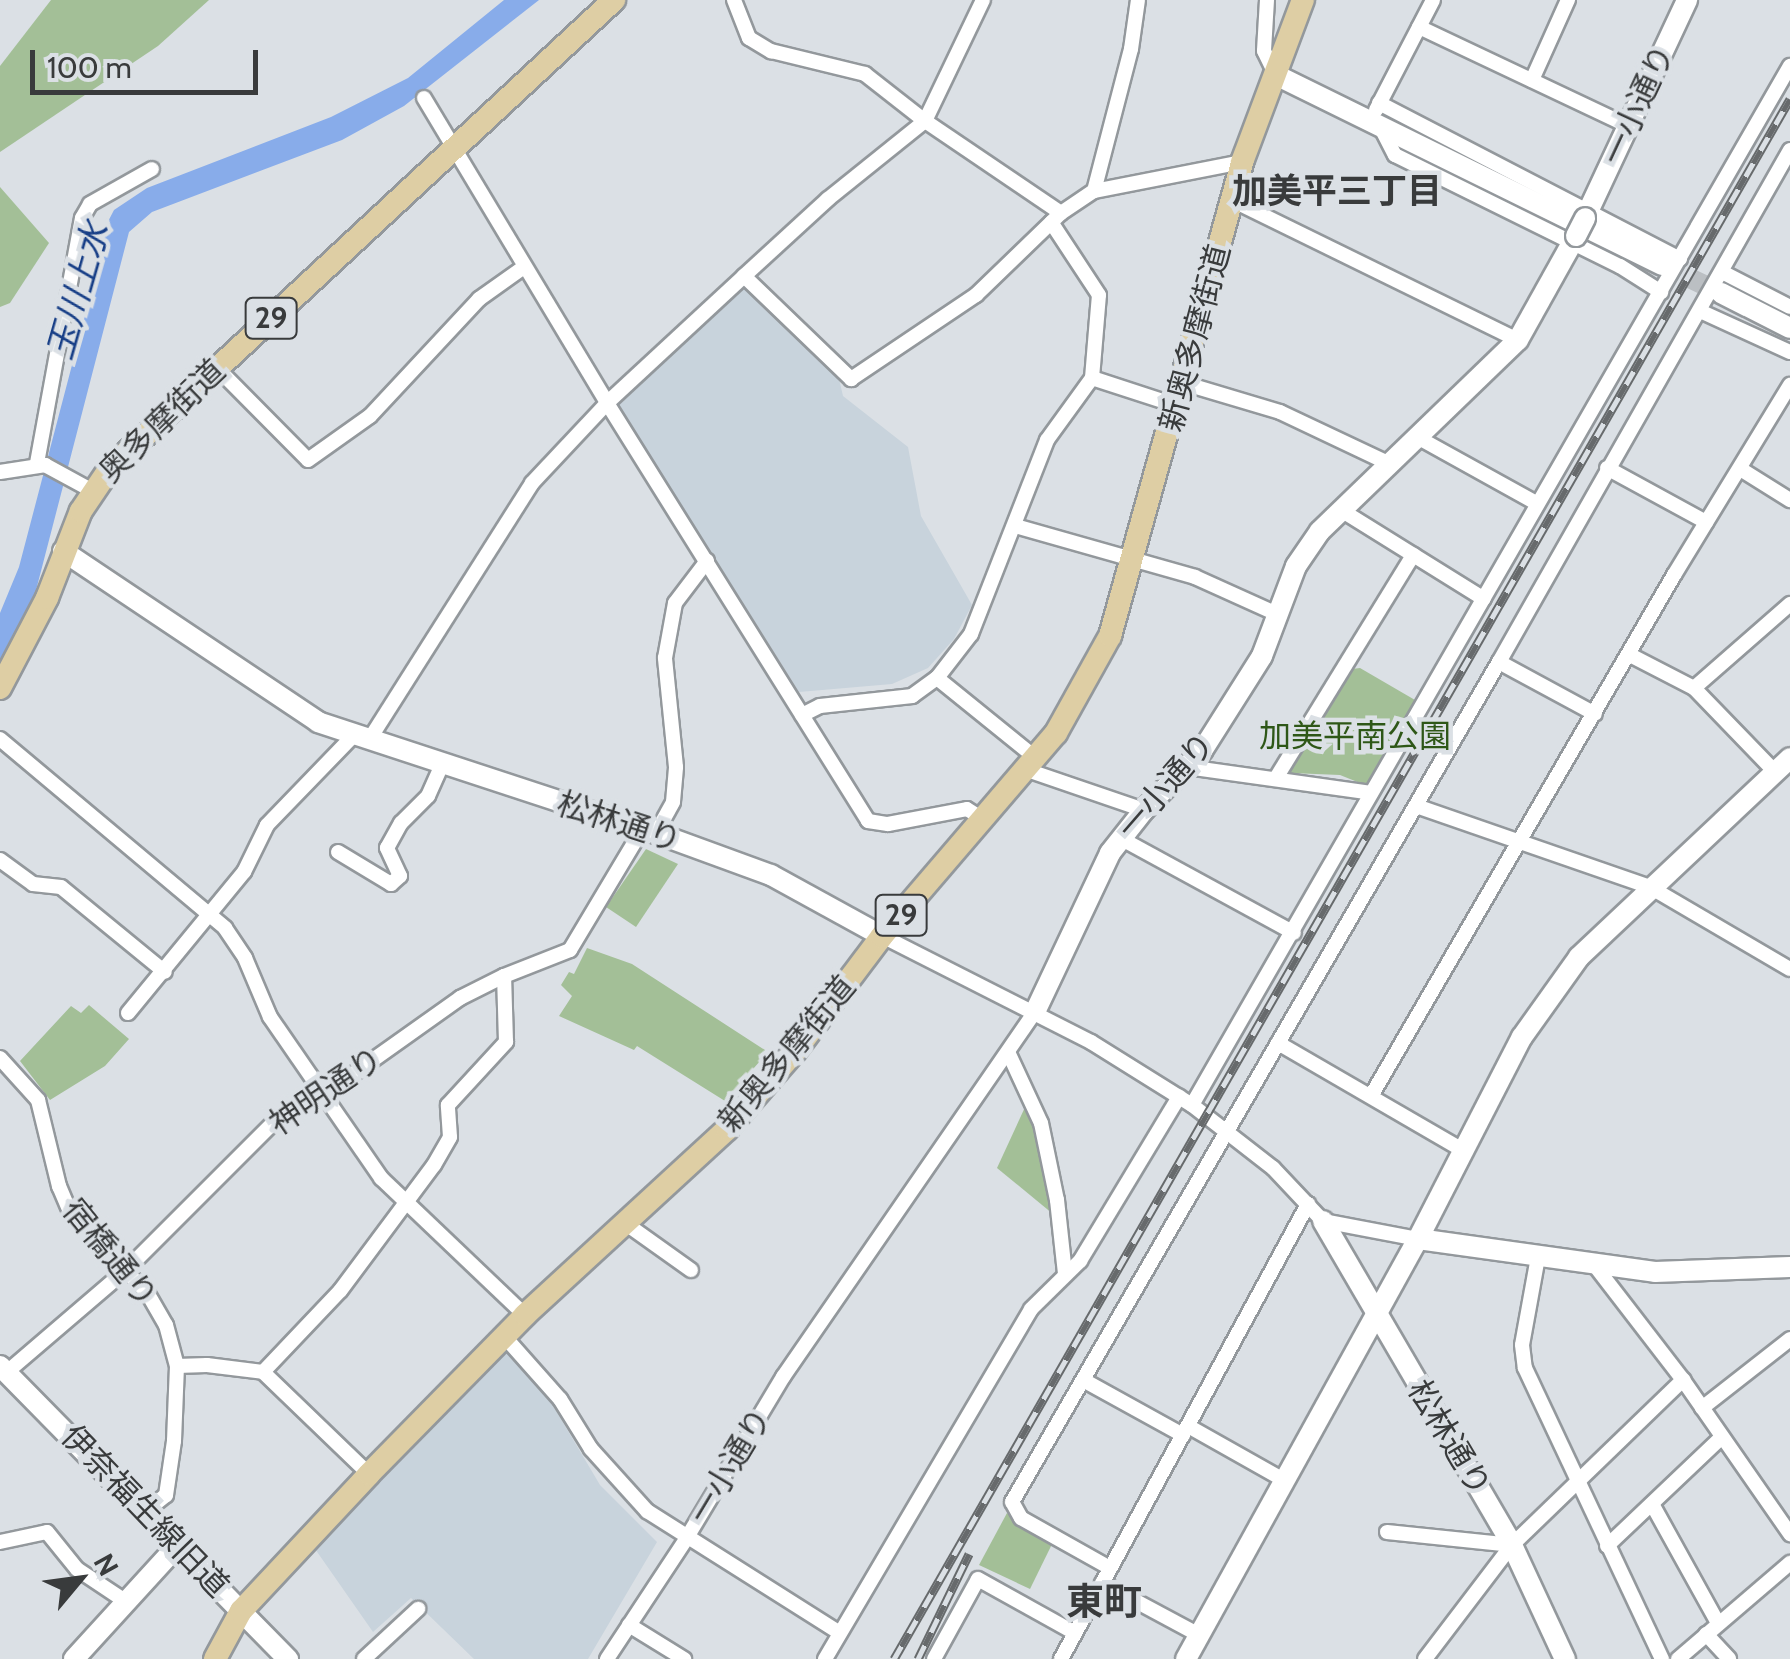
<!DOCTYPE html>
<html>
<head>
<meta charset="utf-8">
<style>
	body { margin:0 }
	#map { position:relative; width:1790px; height:1659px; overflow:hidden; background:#dbe0e5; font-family:Cabin,"Noto Sans JP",sans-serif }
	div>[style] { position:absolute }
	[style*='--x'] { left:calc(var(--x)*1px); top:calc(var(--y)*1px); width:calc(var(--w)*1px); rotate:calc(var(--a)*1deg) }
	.built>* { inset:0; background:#c8d3dc }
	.green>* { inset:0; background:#a3bf97 }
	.water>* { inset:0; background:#88acea }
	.secondary-tunnel>* { height:20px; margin-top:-10px; transform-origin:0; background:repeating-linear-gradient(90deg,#bbbfc3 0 20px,transparent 0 30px) }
	.roads { filter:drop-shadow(2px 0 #93989c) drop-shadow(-2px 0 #93989c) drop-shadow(0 2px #93989c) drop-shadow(0 -2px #93989c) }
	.street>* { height:14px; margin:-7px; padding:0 7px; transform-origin:7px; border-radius:7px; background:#fff }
	.secondary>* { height:20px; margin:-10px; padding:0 10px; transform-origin:10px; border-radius:10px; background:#fff }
	.primary>* { height:22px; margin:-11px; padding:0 11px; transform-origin:11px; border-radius:11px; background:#decea4 }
	.rail>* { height:9px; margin-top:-4.5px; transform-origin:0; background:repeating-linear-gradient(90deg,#dbe0e5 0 15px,#676a6c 0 30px); box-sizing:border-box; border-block:2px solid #676a6c }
	.bridges { filter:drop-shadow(2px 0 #93989c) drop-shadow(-2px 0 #93989c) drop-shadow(0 2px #93989c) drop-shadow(0 -2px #93989c) }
	.secondary-bridge>* { height:20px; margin:-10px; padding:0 10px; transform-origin:10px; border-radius:10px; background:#fff }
	span { translate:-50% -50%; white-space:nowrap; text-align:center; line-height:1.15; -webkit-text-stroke:9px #dbe0e5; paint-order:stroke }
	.shield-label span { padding:2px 8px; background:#dbe0e5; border:2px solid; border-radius:8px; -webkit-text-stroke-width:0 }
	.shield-label { font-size:30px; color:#393b3c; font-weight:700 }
	.street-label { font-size:32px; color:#393b3c }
	.park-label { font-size:32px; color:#2e5717 }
	.neighbourhood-label { font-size:35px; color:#393b3c; font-weight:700 }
	.water-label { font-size:35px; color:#183f87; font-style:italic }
	.quarter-label { font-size:38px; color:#393b3c; font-weight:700 }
	.north { position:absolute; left:30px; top:1529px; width:100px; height:100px; -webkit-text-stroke:8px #dbe0e5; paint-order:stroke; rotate:61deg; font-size:28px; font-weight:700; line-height:40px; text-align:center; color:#393b3c }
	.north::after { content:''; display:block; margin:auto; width:35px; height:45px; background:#393b3c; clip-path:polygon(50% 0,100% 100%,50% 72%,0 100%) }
	.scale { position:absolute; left:30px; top:50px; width:228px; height:45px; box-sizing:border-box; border:5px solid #393b3c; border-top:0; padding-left:12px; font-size:30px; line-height:35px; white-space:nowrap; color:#393b3c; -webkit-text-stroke:8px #dbe0e5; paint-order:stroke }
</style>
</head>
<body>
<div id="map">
	<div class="built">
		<div style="clip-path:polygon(742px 283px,837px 370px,843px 396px,908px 447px,921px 516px,972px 605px,954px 639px,928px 668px,892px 684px,799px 692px,618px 404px)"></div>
		<div style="clip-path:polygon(506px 1340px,552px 1404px,600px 1485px,657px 1542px,588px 1659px,474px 1659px,411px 1598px,373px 1632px,313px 1546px)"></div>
	</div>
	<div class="green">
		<div style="clip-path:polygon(51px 0,209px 0,158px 46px,0 152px,0 66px)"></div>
		<div style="clip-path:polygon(0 187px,49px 243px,10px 303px,0 307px)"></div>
		<div style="clip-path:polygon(1360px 668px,1415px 700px,1417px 706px,1374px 781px,1365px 785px,1340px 775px,1291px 773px,1288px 769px,1352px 669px)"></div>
		<div style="clip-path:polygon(646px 849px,678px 864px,636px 927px,606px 907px)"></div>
		<div style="clip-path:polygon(587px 948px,632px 964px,768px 1052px,725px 1101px,637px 1046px,634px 1050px,559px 1016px,572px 996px,561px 985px,569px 972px,574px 974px)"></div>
		<div style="clip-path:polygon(89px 1005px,129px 1039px,105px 1066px,50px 1100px,20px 1061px,71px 1006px,81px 1013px)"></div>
		<div style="clip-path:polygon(1026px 1105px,1045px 1156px,1053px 1214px,997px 1168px)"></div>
		<div style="clip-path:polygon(1007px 1513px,1055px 1538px,1030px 1589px,979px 1565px)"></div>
	</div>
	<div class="water">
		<div style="clip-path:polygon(504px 0,539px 0,404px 106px,342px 140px,152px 212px,129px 232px,34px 598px,0 666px,0 613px,19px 567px,93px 285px,101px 235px,114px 210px,147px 188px,331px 117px,408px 78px)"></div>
	</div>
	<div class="secondary-tunnel">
		<div style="--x:1662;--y:265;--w:65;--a:25.4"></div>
	</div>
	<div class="roads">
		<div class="street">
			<div style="--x:734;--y:0;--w:41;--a:68.5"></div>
			<div style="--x:749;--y:38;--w:26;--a:31"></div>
			<div style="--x:771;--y:51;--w:97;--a:13.7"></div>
			<div style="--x:865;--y:74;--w:76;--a:38.1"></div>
			<div style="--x:925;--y:121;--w:164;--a:34.1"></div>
			<div style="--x:1267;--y:0;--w:51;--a:93.4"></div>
			<div style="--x:1264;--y:51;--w:25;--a:64"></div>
			<div style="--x:1419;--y:27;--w:231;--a:25.3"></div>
			<div style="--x:1532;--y:80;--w:88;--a:-65.8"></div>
			<div style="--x:424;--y:98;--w:356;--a:59"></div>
			<div style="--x:607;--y:403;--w:493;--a:58"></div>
			<div style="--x:868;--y:821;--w:20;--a:9"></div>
			<div style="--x:888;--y:824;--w:80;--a:-10.8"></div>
			<div style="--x:967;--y:809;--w:20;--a:33"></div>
			<div style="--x:1379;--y:103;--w:339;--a:27.4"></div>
			<div style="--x:1376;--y:110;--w:124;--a:-62.6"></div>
			<div style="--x:1379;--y:124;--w:35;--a:63"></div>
			<div style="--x:1395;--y:155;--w:251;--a:26.3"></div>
			<div style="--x:1620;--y:266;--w:49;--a:32.4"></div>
			<div style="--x:1094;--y:191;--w:147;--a:-75.4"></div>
			<div style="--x:1131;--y:49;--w:49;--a:-81.9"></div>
			<div style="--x:1232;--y:200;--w:318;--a:26.1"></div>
			<div style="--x:1722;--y:272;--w:76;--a:27.2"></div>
			<div style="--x:744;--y:276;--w:149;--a:43.9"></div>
			<div style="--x:851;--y:379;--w:151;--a:-33.9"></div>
			<div style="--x:976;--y:295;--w:118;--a:-44"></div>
			<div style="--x:1061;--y:213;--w:40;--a:-34"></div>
			<div style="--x:1094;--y:191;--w:151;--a:-11.1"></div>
			<div style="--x:1700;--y:311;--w:99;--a:24.5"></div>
			<div style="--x:217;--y:368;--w:129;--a:45.3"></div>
			<div style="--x:308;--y:460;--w:76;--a:-35.4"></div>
			<div style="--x:370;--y:416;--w:160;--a:-47"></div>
			<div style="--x:479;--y:299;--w:55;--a:-35.4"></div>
			<div style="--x:1092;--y:378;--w:90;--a:18"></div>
			<div style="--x:1183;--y:383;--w:101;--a:16.6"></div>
			<div style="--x:1280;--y:412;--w:119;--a:25.3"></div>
			<div style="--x:1417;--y:437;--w:136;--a:29"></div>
			<div style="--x:37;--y:463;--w:249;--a:-79.6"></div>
			<div style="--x:82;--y:218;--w:16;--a:-60"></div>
			<div style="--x:90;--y:204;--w:71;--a:-29.4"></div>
			<div style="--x:1607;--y:468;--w:113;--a:28.6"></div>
			<div style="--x:1742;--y:470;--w:57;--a:32"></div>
			<div style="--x:0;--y:472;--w:46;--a:-8.8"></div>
			<div style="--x:45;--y:465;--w:52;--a:28.5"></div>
			<div style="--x:1341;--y:510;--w:168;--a:31.9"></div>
			<div style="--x:1015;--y:526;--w:187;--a:15.8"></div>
			<div style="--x:1195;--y:577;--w:90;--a:24.3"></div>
			<div style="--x:1630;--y:655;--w:72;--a:27.3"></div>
			<div style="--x:1694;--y:688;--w:117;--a:46"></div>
			<div style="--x:1499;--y:662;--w:109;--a:28.4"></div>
			<div style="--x:937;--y:678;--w:129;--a:39"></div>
			<div style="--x:1694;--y:688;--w:128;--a:-41.2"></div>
			<div style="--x:802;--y:715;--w:20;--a:-27"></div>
			<div style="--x:820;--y:706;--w:93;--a:-6.2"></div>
			<div style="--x:912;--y:696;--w:31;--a:-36"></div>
			<div style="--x:937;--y:678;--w:56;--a:-52.3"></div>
			<div style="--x:971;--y:634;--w:208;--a:-68.6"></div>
			<div style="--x:1047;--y:440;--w:77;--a:-54"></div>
			<div style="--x:1092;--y:378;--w:83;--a:-85.2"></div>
			<div style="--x:1099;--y:295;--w:87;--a:-123.3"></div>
			<div style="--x:0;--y:739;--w:294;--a:40"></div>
			<div style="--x:225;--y:928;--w:36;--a:56"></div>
			<div style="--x:245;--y:958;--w:64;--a:67"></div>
			<div style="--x:270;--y:1017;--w:196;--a:55.4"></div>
			<div style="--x:381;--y:1178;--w:199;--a:43.6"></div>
			<div style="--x:369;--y:740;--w:304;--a:-57.6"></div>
			<div style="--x:532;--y:483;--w:110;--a:-46.8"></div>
			<div style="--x:607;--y:403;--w:187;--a:-42.8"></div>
			<div style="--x:744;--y:276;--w:114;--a:-42.5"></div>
			<div style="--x:828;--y:199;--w:124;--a:-38.8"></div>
			<div style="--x:925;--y:121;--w:134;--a:-64.4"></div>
			<div style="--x:1187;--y:767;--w:186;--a:8"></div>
			<div style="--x:1027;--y:770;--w:124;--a:18.9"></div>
			<div style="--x:1276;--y:778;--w:262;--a:-58.4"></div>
			<div style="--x:1416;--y:806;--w:248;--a:19.1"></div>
			<div style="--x:1650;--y:887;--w:162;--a:30.4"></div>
			<div style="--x:656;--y:833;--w:35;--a:-61"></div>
			<div style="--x:673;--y:802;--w:35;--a:-85"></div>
			<div style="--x:676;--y:767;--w:110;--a:-95.8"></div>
			<div style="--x:665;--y:658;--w:56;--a:-79.7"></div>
			<div style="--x:675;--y:603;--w:53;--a:-52.7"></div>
			<div style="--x:1120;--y:838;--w:198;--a:28.6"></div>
			<div style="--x:338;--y:852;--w:62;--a:31.1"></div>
			<div style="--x:391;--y:884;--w:12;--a:-42"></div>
			<div style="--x:400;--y:876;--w:31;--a:-115"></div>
			<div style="--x:387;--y:848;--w:29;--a:-61"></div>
			<div style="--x:401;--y:823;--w:38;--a:-45"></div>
			<div style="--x:428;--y:796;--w:34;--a:-66"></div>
			<div style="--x:0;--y:860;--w:41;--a:36"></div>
			<div style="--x:33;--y:884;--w:28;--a:6"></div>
			<div style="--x:61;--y:887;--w:134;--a:39.3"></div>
			<div style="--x:882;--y:936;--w:234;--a:26.9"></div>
			<div style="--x:1091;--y:1042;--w:119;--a:32"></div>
			<div style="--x:1192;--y:1105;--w:103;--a:37.9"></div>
			<div style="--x:1273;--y:1168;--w:73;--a:46.7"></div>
			<div style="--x:1323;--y:1221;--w:97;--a:10.7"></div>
			<div style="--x:128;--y:1013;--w:183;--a:-50.6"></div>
			<div style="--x:244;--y:872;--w:52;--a:-63.9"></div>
			<div style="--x:267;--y:825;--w:124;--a:-46"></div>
			<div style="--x:1278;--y:1043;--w:211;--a:30.1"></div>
			<div style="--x:1008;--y:1052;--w:78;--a:65.1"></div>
			<div style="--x:1041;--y:1123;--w:79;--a:78.3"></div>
			<div style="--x:1057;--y:1200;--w:74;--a:83.8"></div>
			<div style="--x:0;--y:1058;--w:57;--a:47.9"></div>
			<div style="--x:38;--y:1100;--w:89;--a:76.3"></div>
			<div style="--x:59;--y:1186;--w:30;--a:67"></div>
			<div style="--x:71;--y:1214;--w:111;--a:46.1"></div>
			<div style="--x:148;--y:1294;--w:36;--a:60"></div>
			<div style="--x:166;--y:1325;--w:42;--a:75"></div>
			<div style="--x:177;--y:1366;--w:75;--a:92.3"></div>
			<div style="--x:174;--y:1441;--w:55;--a:98.4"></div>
			<div style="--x:166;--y:1495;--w:26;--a:141"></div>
			<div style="--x:1371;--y:1096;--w:603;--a:-59.82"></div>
			<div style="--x:1674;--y:575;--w:223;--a:-58.6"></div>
			<div style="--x:1192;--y:1105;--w:1199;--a:-60.08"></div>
			<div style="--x:625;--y:1223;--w:81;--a:35.5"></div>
			<div style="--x:1538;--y:1257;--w:89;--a:100.3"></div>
			<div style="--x:1522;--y:1345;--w:23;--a:83"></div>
			<div style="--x:1525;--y:1368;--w:322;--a:64.8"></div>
			<div style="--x:1596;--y:1267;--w:143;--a:52.4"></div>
			<div style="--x:1683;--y:1380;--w:188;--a:55.2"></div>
			<div style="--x:504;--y:1336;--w:84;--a:48.4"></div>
			<div style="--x:560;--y:1399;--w:59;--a:58.2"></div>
			<div style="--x:591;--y:1449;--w:84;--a:47.9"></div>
			<div style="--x:647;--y:1511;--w:228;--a:32.3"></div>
			<div style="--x:177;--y:1366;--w:30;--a:-2"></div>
			<div style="--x:207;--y:1365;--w:56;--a:7.1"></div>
			<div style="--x:263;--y:1372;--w:147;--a:43.9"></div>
			<div style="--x:7;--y:1372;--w:157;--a:-40.6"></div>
			<div style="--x:126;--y:1270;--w:208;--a:-45"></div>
			<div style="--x:273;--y:1123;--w:60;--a:-29.1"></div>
			<div style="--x:325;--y:1094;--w:166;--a:-35.4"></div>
			<div style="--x:460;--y:998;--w:49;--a:-26.6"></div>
			<div style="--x:504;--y:976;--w:71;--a:-21.5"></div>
			<div style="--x:570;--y:950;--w:142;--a:-59.1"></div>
			<div style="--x:263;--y:1372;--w:112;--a:-46.5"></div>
			<div style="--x:340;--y:1291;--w:157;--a:-53.3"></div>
			<div style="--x:434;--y:1165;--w:32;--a:-60"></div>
			<div style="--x:450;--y:1137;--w:32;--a:-94"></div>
			<div style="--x:448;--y:1105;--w:86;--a:-47.4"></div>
			<div style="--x:506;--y:1042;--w:66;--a:-91.7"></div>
			<div style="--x:1085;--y:1381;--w:112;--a:28.9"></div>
			<div style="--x:1702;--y:1408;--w:112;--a:-38.1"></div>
			<div style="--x:1188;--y:1426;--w:110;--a:29.4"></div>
			<div style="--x:1652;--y:1504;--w:136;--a:61"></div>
			<div style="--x:1387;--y:1532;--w:126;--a:5.9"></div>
			<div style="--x:0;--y:1542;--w:48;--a:-12"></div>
			<div style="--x:47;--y:1532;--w:48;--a:51"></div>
			<div style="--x:77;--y:1569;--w:58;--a:33.7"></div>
			<div style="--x:1607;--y:1546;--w:157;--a:-43.5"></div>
			<div style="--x:1110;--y:1568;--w:102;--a:-150.7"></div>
			<div style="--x:1021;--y:1518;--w:18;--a:-119"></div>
			<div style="--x:1012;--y:1502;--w:971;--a:-59.9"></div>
			<div style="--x:1499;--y:662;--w:589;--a:-60.39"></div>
			<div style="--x:1102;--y:1583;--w:110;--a:28.2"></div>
			<div style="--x:629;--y:1625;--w:65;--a:31.7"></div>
			<div style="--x:1706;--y:1634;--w:34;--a:47"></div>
			<div style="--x:364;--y:1659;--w:74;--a:-42.8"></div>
			<div style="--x:607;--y:1659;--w:144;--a:-56.6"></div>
			<div style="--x:686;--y:1539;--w:189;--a:-59.1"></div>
			<div style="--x:783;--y:1377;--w:444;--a:-55.4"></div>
			<div style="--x:825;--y:1659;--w:406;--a:-59.5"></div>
			<div style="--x:1031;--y:1309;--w:69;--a:-44.4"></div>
			<div style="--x:1080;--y:1261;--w:192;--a:-58.9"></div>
			<div style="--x:934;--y:1659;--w:91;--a:-61.2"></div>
			<div style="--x:978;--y:1579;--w:111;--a:29.1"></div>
			<div style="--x:1061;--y:1659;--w:518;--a:-61.5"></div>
			<div style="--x:1425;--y:1659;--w:143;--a:-52.7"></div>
			<div style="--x:1512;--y:1545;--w:238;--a:-44"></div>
			<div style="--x:1678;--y:1659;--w:148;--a:-40.6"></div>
		</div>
		<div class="secondary">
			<div style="--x:1276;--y:75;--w:430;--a:26.2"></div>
			<div style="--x:1585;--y:218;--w:241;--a:-64.9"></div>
			<div style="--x:1721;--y:293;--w:77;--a:26.9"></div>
			<div style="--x:63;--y:551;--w:307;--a:33.8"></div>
			<div style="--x:318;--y:722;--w:356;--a:18.2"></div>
			<div style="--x:656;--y:833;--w:122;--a:20.1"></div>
			<div style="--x:771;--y:875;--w:127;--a:28.8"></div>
			<div style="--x:1035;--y:1012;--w:176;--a:-64.7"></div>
			<div style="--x:1110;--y:853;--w:55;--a:-51.7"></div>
			<div style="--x:1144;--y:810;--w:83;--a:-45.5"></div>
			<div style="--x:1202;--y:751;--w:112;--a:-57.7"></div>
			<div style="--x:1262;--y:656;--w:96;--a:-69.3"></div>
			<div style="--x:1296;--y:566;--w:42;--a:-55.6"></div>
			<div style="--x:1320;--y:531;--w:275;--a:-44"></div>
			<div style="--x:1518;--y:340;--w:119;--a:-60.9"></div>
			<div style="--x:1323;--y:1221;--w:375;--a:59.7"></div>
			<div style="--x:1512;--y:1545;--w:126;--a:65.1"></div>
			<div style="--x:1418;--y:1239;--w:239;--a:7.9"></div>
			<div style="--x:1655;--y:1272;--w:135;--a:-2.1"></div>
			<div style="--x:0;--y:1366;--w:411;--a:45.5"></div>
			<div style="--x:74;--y:1659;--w:154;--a:-47.6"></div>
			<div style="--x:1186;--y:1659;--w:480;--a:-61.1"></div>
			<div style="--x:1418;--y:1239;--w:227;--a:-62.8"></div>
			<div style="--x:1522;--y:1037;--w:98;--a:-54.5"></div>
			<div style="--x:1579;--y:957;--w:290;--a:-43.3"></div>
		</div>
		<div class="primary">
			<div style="--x:0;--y:688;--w:102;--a:-62.4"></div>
			<div style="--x:47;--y:598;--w:93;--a:-68.7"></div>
			<div style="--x:81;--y:511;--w:52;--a:-56"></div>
			<div style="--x:110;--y:468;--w:688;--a:-42.88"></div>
			<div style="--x:215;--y:1659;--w:55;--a:-61.6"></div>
			<div style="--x:241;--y:1611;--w:187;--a:-46.9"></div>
			<div style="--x:369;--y:1474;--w:223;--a:-45.5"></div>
			<div style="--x:525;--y:1315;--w:275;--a:-42.6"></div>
			<div style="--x:727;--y:1129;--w:105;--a:-48.9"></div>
			<div style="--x:796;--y:1050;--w:143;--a:-53"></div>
			<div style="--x:882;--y:936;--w:267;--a:-49.4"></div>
			<div style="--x:1056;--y:733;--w:111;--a:-60.9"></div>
			<div style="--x:1110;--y:636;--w:492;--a:-74.4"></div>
			<div style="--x:1242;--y:162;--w:173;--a:-69.4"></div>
		</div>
	</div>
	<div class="rail">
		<div style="--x:894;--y:1659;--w:1799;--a:-60.13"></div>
		<div style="--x:918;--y:1659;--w:117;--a:-64.1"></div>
	</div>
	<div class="bridges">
		<div class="secondary-bridge">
			<div style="--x:1576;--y:236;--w:20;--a:-63"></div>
		</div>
	</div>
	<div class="shield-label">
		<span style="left:271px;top:318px">29</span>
		<span style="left:901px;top:915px">29</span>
	</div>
	<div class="street-label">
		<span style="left:1638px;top:105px;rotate:-65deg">一小通り</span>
		<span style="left:1195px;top:338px;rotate:-75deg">新奥多摩街道</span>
		<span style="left:162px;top:421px;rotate:-44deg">奥多摩街道</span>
		<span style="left:1166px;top:786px;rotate:-49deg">一小通り</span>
		<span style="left:619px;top:822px;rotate:18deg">松林通り</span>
		<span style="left:787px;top:1054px;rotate:-50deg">新奥多摩街道</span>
		<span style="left:326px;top:1091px;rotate:-34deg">神明通り</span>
		<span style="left:110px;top:1253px;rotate:51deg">宿橋通り</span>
		<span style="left:1449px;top:1438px;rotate:59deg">松林通り</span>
		<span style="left:730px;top:1466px;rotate:-59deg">一小通り</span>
		<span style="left:145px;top:1511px;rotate:46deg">伊奈福生線旧道</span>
	</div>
	<div class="park-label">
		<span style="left:1355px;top:736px">加美平南公園</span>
	</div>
	<div class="neighbourhood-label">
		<span style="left:1337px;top:191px">加美平三丁目</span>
	</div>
	<div class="water-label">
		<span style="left:78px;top:291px;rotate:-74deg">玉川上水</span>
	</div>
	<div class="quarter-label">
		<span style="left:1104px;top:1602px">東町</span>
	</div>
	<div class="north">N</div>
	<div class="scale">100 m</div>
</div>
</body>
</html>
